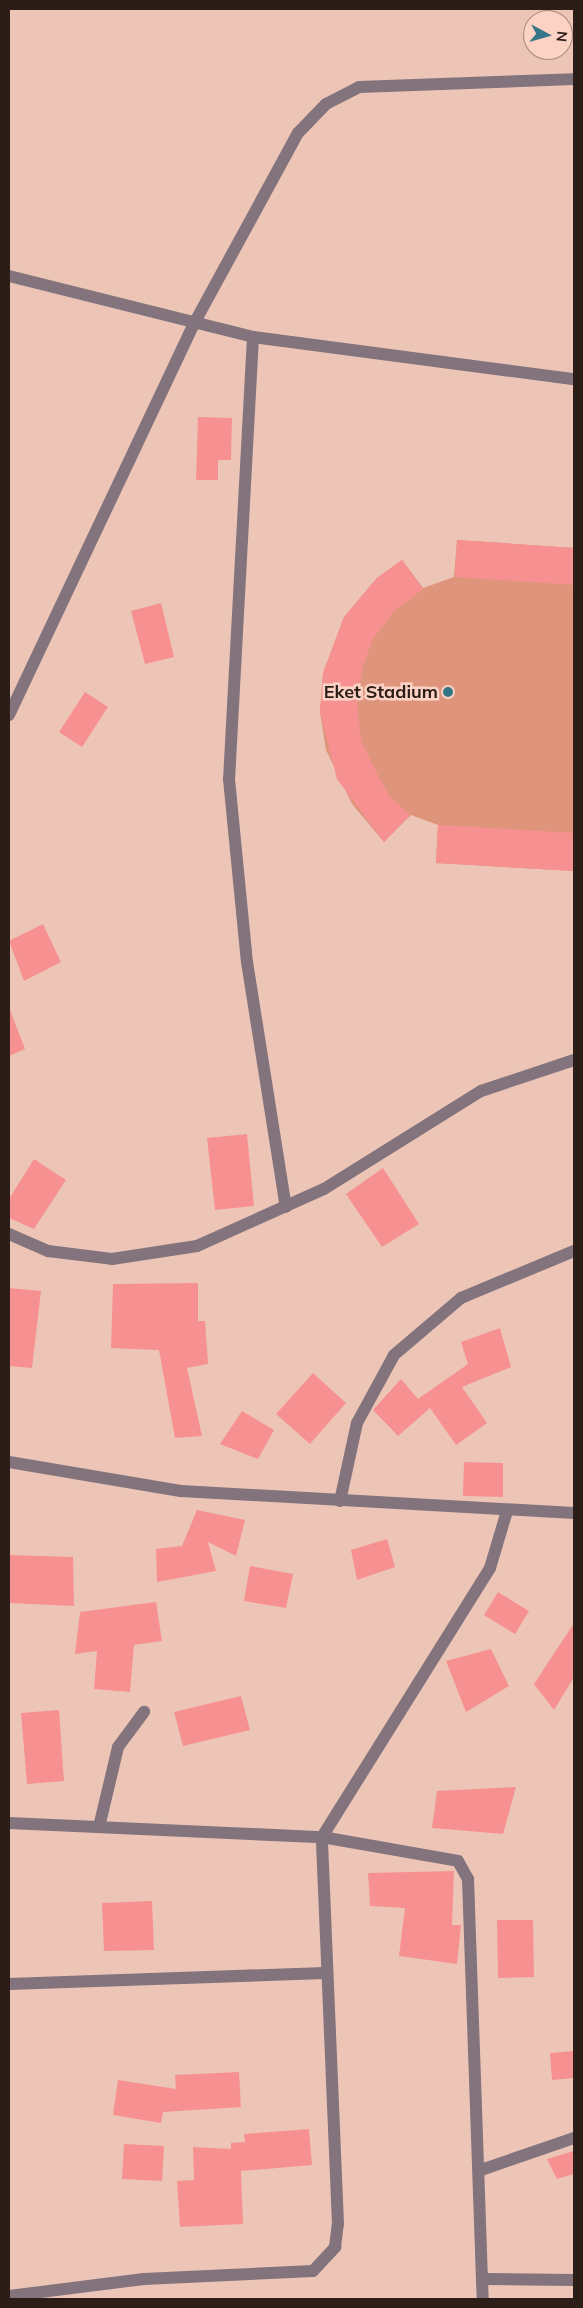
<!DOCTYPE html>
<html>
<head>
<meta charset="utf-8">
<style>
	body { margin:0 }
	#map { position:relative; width:583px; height:2308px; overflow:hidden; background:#edc5b7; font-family:Mulish,sans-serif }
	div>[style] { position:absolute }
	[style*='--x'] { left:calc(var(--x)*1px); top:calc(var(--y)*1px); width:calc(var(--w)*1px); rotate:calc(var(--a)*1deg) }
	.green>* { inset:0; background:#de957c }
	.building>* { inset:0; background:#f79191 }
	.minor>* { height:12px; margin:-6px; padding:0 6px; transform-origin:6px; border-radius:6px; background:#82737c }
	.dots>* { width:14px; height:14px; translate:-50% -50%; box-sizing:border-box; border:2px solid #fbd2c3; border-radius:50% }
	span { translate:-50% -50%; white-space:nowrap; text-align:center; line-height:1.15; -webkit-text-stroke:5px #fbd2c3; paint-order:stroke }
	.poi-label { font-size:18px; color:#2c1d18; font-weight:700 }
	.right { translate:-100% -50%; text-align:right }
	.frame { position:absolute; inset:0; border:10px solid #2c1d18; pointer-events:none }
	.north { position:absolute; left:523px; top:10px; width:50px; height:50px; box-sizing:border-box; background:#fbd2c3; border:1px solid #a88a7f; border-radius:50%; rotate:96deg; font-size:14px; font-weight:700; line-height:20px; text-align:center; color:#2c1d18 }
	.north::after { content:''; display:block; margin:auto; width:18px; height:22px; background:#347588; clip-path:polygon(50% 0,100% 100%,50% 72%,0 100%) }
</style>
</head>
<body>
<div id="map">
	<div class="green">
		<div style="clip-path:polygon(457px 540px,574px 548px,574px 871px,436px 863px,438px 825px,411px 815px,384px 842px,352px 804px,326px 750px,320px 712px,323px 673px,344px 617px,377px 578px,402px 560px,423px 588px,454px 577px)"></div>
	</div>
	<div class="building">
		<div style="clip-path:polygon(198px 417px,232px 418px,231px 460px,218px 460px,218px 480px,196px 480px)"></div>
		<div style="clip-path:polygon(457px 540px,574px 548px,574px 585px,455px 577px)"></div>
		<div style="clip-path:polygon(402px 560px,423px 589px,394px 611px,373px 639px,362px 669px,357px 703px,361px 740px,375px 770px,390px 797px,410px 815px,384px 842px,337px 779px,320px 712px,323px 673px,344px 617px,377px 578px)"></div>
		<div style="clip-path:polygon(161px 603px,174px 657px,145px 664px,131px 611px)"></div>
		<div style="clip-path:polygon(85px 692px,108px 707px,82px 747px,59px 732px)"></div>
		<div style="clip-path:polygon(438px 825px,574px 833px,574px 871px,436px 863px)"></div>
		<div style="clip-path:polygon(43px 924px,61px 962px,24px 981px,9px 941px)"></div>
		<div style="clip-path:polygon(10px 1010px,25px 1049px,9px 1056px,9px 1011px)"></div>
		<div style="clip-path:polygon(247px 1134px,254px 1206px,215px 1210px,207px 1138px)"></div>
		<div style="clip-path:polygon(34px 1159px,66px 1180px,34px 1229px,9px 1218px,9px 1199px)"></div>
		<div style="clip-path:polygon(383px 1168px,419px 1224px,382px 1247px,346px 1194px)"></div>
		<div style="clip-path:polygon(198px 1283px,198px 1321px,205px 1321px,208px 1364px,187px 1368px,202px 1436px,175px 1438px,159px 1350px,111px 1348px,113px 1284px)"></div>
		<div style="clip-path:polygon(9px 1288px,41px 1291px,32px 1368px,9px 1366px)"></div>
		<div style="clip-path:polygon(500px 1328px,511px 1367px,462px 1387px,487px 1423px,456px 1445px,430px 1408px,398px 1436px,373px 1410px,401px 1379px,418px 1399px,468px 1364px,461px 1342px)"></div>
		<div style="clip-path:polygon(313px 1373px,346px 1403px,310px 1444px,276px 1414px)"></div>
		<div style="clip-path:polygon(242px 1411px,274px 1430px,258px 1459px,220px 1444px)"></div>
		<div style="clip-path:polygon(464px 1462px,503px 1463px,503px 1497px,463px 1496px)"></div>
		<div style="clip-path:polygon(197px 1510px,245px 1520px,236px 1556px,208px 1542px,216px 1571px,157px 1582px,156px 1549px,182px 1546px)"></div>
		<div style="clip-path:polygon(387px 1539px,395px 1567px,357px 1580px,351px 1550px)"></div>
		<div style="clip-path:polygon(9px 1555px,73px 1557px,74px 1606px,9px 1603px)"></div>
		<div style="clip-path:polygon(250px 1566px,293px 1574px,286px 1608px,244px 1601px)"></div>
		<div style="clip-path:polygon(498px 1592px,529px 1611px,515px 1634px,484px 1615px)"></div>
		<div style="clip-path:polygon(156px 1602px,162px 1641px,134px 1645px,130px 1692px,94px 1689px,97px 1651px,75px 1654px,80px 1612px)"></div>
		<div style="clip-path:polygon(574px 1623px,574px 1677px,554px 1710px,534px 1684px)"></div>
		<div style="clip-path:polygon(491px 1649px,509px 1686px,466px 1712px,446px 1661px)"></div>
		<div style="clip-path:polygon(241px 1696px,250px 1730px,183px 1746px,174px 1712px)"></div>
		<div style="clip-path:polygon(59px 1710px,64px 1781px,27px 1784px,21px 1713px)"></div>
		<div style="clip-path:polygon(516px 1787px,503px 1834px,432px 1828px,437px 1791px)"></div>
		<div style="clip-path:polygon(454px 1871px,452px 1925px,461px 1925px,457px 1964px,399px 1956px,405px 1908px,370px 1906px,368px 1873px)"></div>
		<div style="clip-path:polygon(152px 1901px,154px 1950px,104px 1951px,102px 1903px)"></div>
		<div style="clip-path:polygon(497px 1920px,533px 1920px,534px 1977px,498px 1978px)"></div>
		<div style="clip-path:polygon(574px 2051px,574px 2078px,552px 2080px,550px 2053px)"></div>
		<div style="clip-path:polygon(239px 2072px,241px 2107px,163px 2112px,161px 2123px,113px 2115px,118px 2080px,176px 2089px,175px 2075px)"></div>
		<div style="clip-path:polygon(309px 2129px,312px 2165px,241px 2171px,243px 2224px,180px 2227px,177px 2181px,194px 2180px,193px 2147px,231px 2149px,231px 2143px,245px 2142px,244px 2134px)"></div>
		<div style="clip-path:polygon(124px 2144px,164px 2146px,162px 2181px,122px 2179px)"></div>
		<div style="clip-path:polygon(574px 2151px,574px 2174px,557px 2179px,547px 2159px)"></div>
	</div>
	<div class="minor">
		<div style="--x:9;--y:276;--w:252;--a:14"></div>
		<div style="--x:253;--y:337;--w:324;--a:7.5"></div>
		<div style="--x:253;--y:337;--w:443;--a:93.1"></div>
		<div style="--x:229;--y:779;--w:184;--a:84.4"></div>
		<div style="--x:247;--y:962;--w:248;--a:81"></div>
		<div style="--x:9;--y:715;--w:437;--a:-64.7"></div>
		<div style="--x:196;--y:320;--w:213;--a:-61.4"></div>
		<div style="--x:298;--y:133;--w:40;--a:-46"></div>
		<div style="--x:326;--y:104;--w:37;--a:-27"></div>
		<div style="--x:359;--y:87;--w:215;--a:-2.1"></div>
		<div style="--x:9;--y:1234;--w:43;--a:23.6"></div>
		<div style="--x:48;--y:1251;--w:64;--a:7.1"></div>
		<div style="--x:112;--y:1259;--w:86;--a:-8.7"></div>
		<div style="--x:197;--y:1246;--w:139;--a:-24.2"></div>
		<div style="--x:324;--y:1189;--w:185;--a:-32"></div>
		<div style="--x:481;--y:1091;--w:98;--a:-18.4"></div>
		<div style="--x:9;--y:1462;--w:174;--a:9.6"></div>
		<div style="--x:181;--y:1491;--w:394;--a:3.2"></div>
		<div style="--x:340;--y:1501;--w:80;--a:-77.7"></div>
		<div style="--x:357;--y:1423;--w:77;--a:-61.4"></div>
		<div style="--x:394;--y:1355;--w:88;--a:-40.4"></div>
		<div style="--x:461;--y:1298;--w:122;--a:-22.6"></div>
		<div style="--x:9;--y:1823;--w:313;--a:2.6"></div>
		<div style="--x:322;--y:1837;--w:138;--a:10"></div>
		<div style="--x:458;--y:1861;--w:21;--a:61"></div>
		<div style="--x:468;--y:1879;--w:420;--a:88"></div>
		<div style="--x:99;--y:1827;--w:82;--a:-76.6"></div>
		<div style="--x:118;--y:1747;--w:44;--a:-53.4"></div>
		<div style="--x:9;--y:1984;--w:316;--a:-2"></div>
		<div style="--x:481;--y:2170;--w:98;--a:-19"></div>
		<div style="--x:483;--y:2279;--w:91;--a:0.6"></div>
		<div style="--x:9;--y:2296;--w:136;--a:-7.2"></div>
		<div style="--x:144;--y:2279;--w:169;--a:-2.7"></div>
		<div style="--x:313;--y:2271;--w:33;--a:-47"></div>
		<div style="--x:335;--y:2247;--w:23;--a:-83"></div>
		<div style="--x:338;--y:2224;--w:387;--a:-92.4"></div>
		<div style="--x:322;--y:1837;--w:317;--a:-58"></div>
		<div style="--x:490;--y:1568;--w:59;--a:-73.4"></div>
	</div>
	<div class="dots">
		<div style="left:448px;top:692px;background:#347588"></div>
	</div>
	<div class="poi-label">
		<span class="right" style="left:438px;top:692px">Eket Stadium</span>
	</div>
	<div class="frame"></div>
	<div class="north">N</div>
</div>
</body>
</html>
